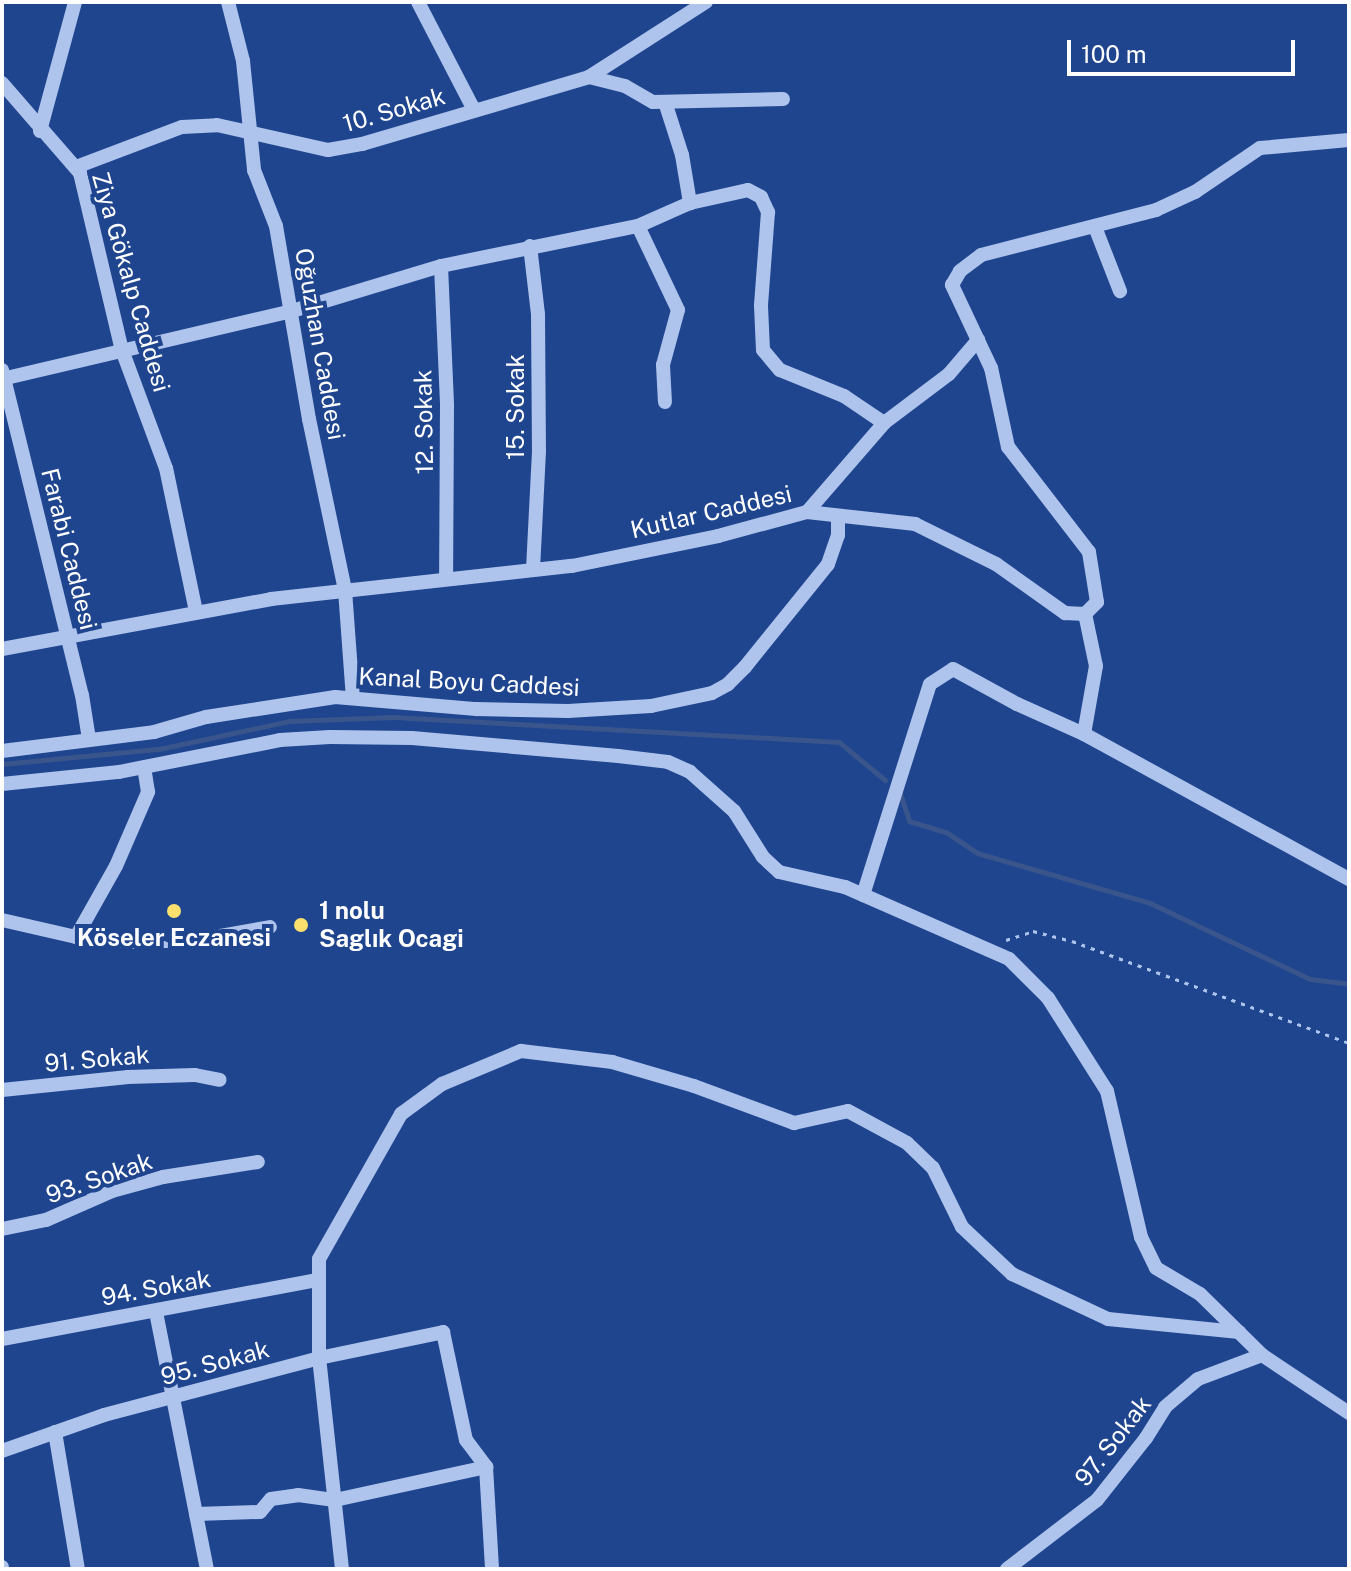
<!DOCTYPE html>
<html>
<head>
<meta charset="utf-8">
<style>
	body { margin:0 }
	#map { position:relative; width:1351px; height:1571px; overflow:hidden; background:#1f458f; font-family:"Public Sans",sans-serif }
	div>[style] { position:absolute }
	[style*='--x'] { left:calc(var(--x)*1px); top:calc(var(--y)*1px); width:calc(var(--w)*1px); rotate:calc(var(--a)*1deg) }
	.stream>* { height:5px; margin:-2.5px; padding:0 2.5px; transform-origin:2.5px; border-radius:2.5px; background:#39558b }
	.path>* { height:3px; margin-top:-1.5px; transform-origin:0; background:repeating-linear-gradient(90deg,#aec4ed 0 4px,transparent 0 10px) }
	.minor>* { height:14px; margin:-7px; padding:0 7px; transform-origin:7px; border-radius:7px; background:#aec4ed }
	.dots>* { width:22px; height:22px; translate:-50% -50%; box-sizing:border-box; border:4px solid #1f458f; border-radius:50% }
	span { translate:-50% -50%; white-space:nowrap; text-align:center; line-height:1.15; -webkit-text-stroke:8px #1f458f; paint-order:stroke }
	.street-label { font-size:24px; color:#fff }
	.poi-label { font-size:24px; color:#fff; font-weight:700 }
	.left { translate:0 -50%; text-align:left }
	.frame { position:absolute; inset:0; border:4px solid #fff; pointer-events:none }
	.scale { position:absolute; left:1067px; top:40px; width:228px; height:36px; box-sizing:border-box; border:4px solid #fff; border-top:0; padding-left:10px; font-size:24px; line-height:28px; white-space:nowrap; color:#fff; -webkit-text-stroke:6px #1f458f; paint-order:stroke }
</style>
</head>
<body>
<div id="map">
	<div class="stream">
		<div style="--x:2;--y:764;--w:158;--a:-5.5"></div>
		<div style="--x:159;--y:749;--w:134;--a:-12.1"></div>
		<div style="--x:290;--y:721;--w:103;--a:-2.2"></div>
		<div style="--x:393;--y:717;--w:447;--a:3.2"></div>
		<div style="--x:839;--y:742;--w:60;--a:39.6"></div>
		<div style="--x:900;--y:793;--w:29;--a:72"></div>
		<div style="--x:909;--y:821;--w:39;--a:17"></div>
		<div style="--x:946;--y:832;--w:37;--a:34"></div>
		<div style="--x:977;--y:853;--w:180;--a:16.1"></div>
		<div style="--x:1150;--y:903;--w:177;--a:25.4"></div>
		<div style="--x:1310;--y:979;--w:39;--a:7"></div>
	</div>
	<div class="path">
		<div style="--x:1006;--y:940;--w:28;--a:-18"></div>
		<div style="--x:1033;--y:931;--w:40;--a:14.4"></div>
		<div style="--x:1072;--y:941;--w:295;--a:20.2"></div>
	</div>
	<div class="minor">
		<div style="--x:228;--y:2;--w:61;--a:75.7"></div>
		<div style="--x:243;--y:61;--w:110;--a:84.2"></div>
		<div style="--x:254;--y:170;--w:60;--a:68.6"></div>
		<div style="--x:276;--y:226;--w:196;--a:80.3"></div>
		<div style="--x:309;--y:419;--w:175;--a:78.1"></div>
		<div style="--x:345;--y:590;--w:108;--a:85.8"></div>
		<div style="--x:418;--y:2;--w:122;--a:62.6"></div>
		<div style="--x:589;--y:77;--w:37;--a:14"></div>
		<div style="--x:625;--y:86;--w:32;--a:30"></div>
		<div style="--x:653;--y:102;--w:130;--a:-1.3"></div>
		<div style="--x:2;--y:83;--w:119;--a:49.1"></div>
		<div style="--x:80;--y:173;--w:182;--a:76.7"></div>
		<div style="--x:122;--y:350;--w:126;--a:69.6"></div>
		<div style="--x:166;--y:468;--w:146;--a:78.2"></div>
		<div style="--x:665;--y:102;--w:56;--a:72.2"></div>
		<div style="--x:682;--y:155;--w:49;--a:80.5"></div>
		<div style="--x:40;--y:131;--w:134;--a:-74.8"></div>
		<div style="--x:76;--y:167;--w:113;--a:-20.7"></div>
		<div style="--x:182;--y:127;--w:35;--a:-3"></div>
		<div style="--x:217;--y:125;--w:114;--a:12.7"></div>
		<div style="--x:328;--y:150;--w:35;--a:-10"></div>
		<div style="--x:362;--y:144;--w:237;--a:-16.4"></div>
		<div style="--x:589;--y:77;--w:139;--a:-32.7"></div>
		<div style="--x:638;--y:226;--w:93;--a:64.5"></div>
		<div style="--x:678;--y:310;--w:57;--a:105.3"></div>
		<div style="--x:663;--y:365;--w:37;--a:87"></div>
		<div style="--x:1095;--y:227;--w:69;--a:68.7"></div>
		<div style="--x:530;--y:246;--w:68;--a:83.3"></div>
		<div style="--x:538;--y:314;--w:137;--a:89.6"></div>
		<div style="--x:539;--y:451;--w:118;--a:92.9"></div>
		<div style="--x:441;--y:266;--w:139;--a:87.5"></div>
		<div style="--x:447;--y:405;--w:173;--a:90.3"></div>
		<div style="--x:2;--y:370;--w:335;--a:76.2"></div>
		<div style="--x:82;--y:695;--w:45;--a:81"></div>
		<div style="--x:2;--y:379;--w:298;--a:-13.2"></div>
		<div style="--x:292;--y:311;--w:156;--a:-16.8"></div>
		<div style="--x:441;--y:266;--w:201;--a:-11.5"></div>
		<div style="--x:638;--y:226;--w:57;--a:-23.9"></div>
		<div style="--x:690;--y:203;--w:59;--a:-12.6"></div>
		<div style="--x:748;--y:190;--w:15;--a:28"></div>
		<div style="--x:761;--y:197;--w:17;--a:65"></div>
		<div style="--x:768;--y:212;--w:94;--a:94.3"></div>
		<div style="--x:761;--y:306;--w:44;--a:87.4"></div>
		<div style="--x:763;--y:350;--w:26;--a:50"></div>
		<div style="--x:780;--y:370;--w:69;--a:22.1"></div>
		<div style="--x:844;--y:396;--w:48;--a:34"></div>
		<div style="--x:807;--y:512;--w:118;--a:-49.1"></div>
		<div style="--x:884;--y:423;--w:81;--a:-37"></div>
		<div style="--x:949;--y:374;--w:45;--a:-49.5"></div>
		<div style="--x:2;--y:649;--w:274;--a:-10.5"></div>
		<div style="--x:271;--y:599;--w:303;--a:-6.3"></div>
		<div style="--x:572;--y:566;--w:149;--a:-11.6"></div>
		<div style="--x:718;--y:536;--w:92;--a:-15.1"></div>
		<div style="--x:807;--y:512;--w:109;--a:6.3"></div>
		<div style="--x:915;--y:524;--w:90;--a:26.3"></div>
		<div style="--x:996;--y:564;--w:85;--a:35.4"></div>
		<div style="--x:1065;--y:613;--w:20;--a:3"></div>
		<div style="--x:1085;--y:614;--w:17;--a:-45"></div>
		<div style="--x:1097;--y:602;--w:51;--a:-99.1"></div>
		<div style="--x:1089;--y:552;--w:133;--a:-127.6"></div>
		<div style="--x:1008;--y:447;--w:81;--a:-102.1"></div>
		<div style="--x:991;--y:368;--w:92;--a:-115.2"></div>
		<div style="--x:952;--y:285;--w:16;--a:-60"></div>
		<div style="--x:960;--y:271;--w:26;--a:-37"></div>
		<div style="--x:981;--y:255;--w:181;--a:-14.4"></div>
		<div style="--x:1156;--y:210;--w:43;--a:-24.8"></div>
		<div style="--x:1195;--y:192;--w:78;--a:-34.1"></div>
		<div style="--x:1260;--y:148;--w:89;--a:-5.1"></div>
		<div style="--x:1084;--y:734;--w:302;--a:28.7"></div>
		<div style="--x:2;--y:751;--w:153;--a:-7.1"></div>
		<div style="--x:154;--y:732;--w:54;--a:-16.1"></div>
		<div style="--x:206;--y:717;--w:131;--a:-8.8"></div>
		<div style="--x:335;--y:697;--w:142;--a:4.9"></div>
		<div style="--x:476;--y:709;--w:92;--a:1.2"></div>
		<div style="--x:568;--y:711;--w:83;--a:-3.4"></div>
		<div style="--x:651;--y:706;--w:62;--a:-12"></div>
		<div style="--x:712;--y:693;--w:18;--a:-29"></div>
		<div style="--x:728;--y:684;--w:24;--a:-45"></div>
		<div style="--x:745;--y:667;--w:132;--a:-51.1"></div>
		<div style="--x:828;--y:564;--w:31;--a:-71"></div>
		<div style="--x:838;--y:535;--w:19;--a:-90"></div>
		<div style="--x:2;--y:784;--w:118;--a:-5.9"></div>
		<div style="--x:119;--y:772;--w:164;--a:-11.2"></div>
		<div style="--x:280;--y:740;--w:50;--a:-3.4"></div>
		<div style="--x:330;--y:737;--w:82;--a:0.7"></div>
		<div style="--x:412;--y:738;--w:207;--a:5"></div>
		<div style="--x:618;--y:756;--w:50;--a:6.8"></div>
		<div style="--x:668;--y:762;--w:24;--a:24"></div>
		<div style="--x:690;--y:772;--w:59;--a:41.6"></div>
		<div style="--x:734;--y:811;--w:54;--a:57.8"></div>
		<div style="--x:763;--y:857;--w:22;--a:43"></div>
		<div style="--x:779;--y:872;--w:68;--a:12.8"></div>
		<div style="--x:845;--y:887;--w:179;--a:23.7"></div>
		<div style="--x:1009;--y:959;--w:55;--a:45"></div>
		<div style="--x:1048;--y:998;--w:110;--a:57.6"></div>
		<div style="--x:1107;--y:1091;--w:150;--a:76.9"></div>
		<div style="--x:1141;--y:1237;--w:34;--a:64"></div>
		<div style="--x:1156;--y:1268;--w:51;--a:30.6"></div>
		<div style="--x:1200;--y:1294;--w:87;--a:44.5"></div>
		<div style="--x:1262;--y:1355;--w:105;--a:33.7"></div>
		<div style="--x:863;--y:895;--w:221;--a:-72.4"></div>
		<div style="--x:930;--y:684;--w:27;--a:-33"></div>
		<div style="--x:953;--y:669;--w:73;--a:28.7"></div>
		<div style="--x:1017;--y:704;--w:73;--a:24.1"></div>
		<div style="--x:1084;--y:734;--w:69;--a:-80"></div>
		<div style="--x:1096;--y:666;--w:53;--a:-101.9"></div>
		<div style="--x:2;--y:920;--w:76;--a:12.9"></div>
		<div style="--x:76;--y:937;--w:59;--a:4.8"></div>
		<div style="--x:135;--y:942;--w:63;--a:-1.8"></div>
		<div style="--x:198;--y:940;--w:73;--a:-10.2"></div>
		<div style="--x:76;--y:937;--w:81;--a:-60.6"></div>
		<div style="--x:116;--y:866;--w:81;--a:-66.6"></div>
		<div style="--x:148;--y:792;--w:25;--a:-99"></div>
		<div style="--x:2;--y:1090;--w:127;--a:-5.9"></div>
		<div style="--x:128;--y:1077;--w:67;--a:-1.7"></div>
		<div style="--x:195;--y:1075;--w:25;--a:11"></div>
		<div style="--x:2;--y:1229;--w:45;--a:-11.6"></div>
		<div style="--x:46;--y:1220;--w:72;--a:-23.7"></div>
		<div style="--x:112;--y:1191;--w:53;--a:-15.4"></div>
		<div style="--x:163;--y:1177;--w:96;--a:-9"></div>
		<div style="--x:156;--y:1312;--w:262;--a:78.8"></div>
		<div style="--x:2;--y:1339;--w:320;--a:-10.6"></div>
		<div style="--x:55;--y:1432;--w:139;--a:80.5"></div>
		<div style="--x:2;--y:1451;--w:108;--a:-19.4"></div>
		<div style="--x:104;--y:1415;--w:222;--a:-14.8"></div>
		<div style="--x:319;--y:1358;--w:127;--a:-11.8"></div>
		<div style="--x:443;--y:1332;--w:110;--a:78"></div>
		<div style="--x:466;--y:1440;--w:34;--a:53"></div>
		<div style="--x:486;--y:1467;--w:102;--a:86.6"></div>
		<div style="--x:196;--y:1514;--w:64;--a:-1.8"></div>
		<div style="--x:260;--y:1512;--w:17;--a:-50"></div>
		<div style="--x:271;--y:1499;--w:27;--a:-8"></div>
		<div style="--x:298;--y:1495;--w:37;--a:8"></div>
		<div style="--x:335;--y:1500;--w:155;--a:-12.3"></div>
		<div style="--x:2;--y:1567;--w:2;--a:90"></div>
		<div style="--x:342;--y:1569;--w:212;--a:-96.2"></div>
		<div style="--x:319;--y:1358;--w:99;--a:-90"></div>
		<div style="--x:319;--y:1259;--w:167;--a:-60.5"></div>
		<div style="--x:401;--y:1114;--w:51;--a:-36.2"></div>
		<div style="--x:442;--y:1084;--w:86;--a:-22.7"></div>
		<div style="--x:521;--y:1051;--w:92;--a:6.9"></div>
		<div style="--x:612;--y:1062;--w:85;--a:16.3"></div>
		<div style="--x:694;--y:1086;--w:107;--a:20.3"></div>
		<div style="--x:794;--y:1123;--w:55;--a:-12.5"></div>
		<div style="--x:848;--y:1111;--w:67;--a:28.5"></div>
		<div style="--x:907;--y:1143;--w:36;--a:44"></div>
		<div style="--x:933;--y:1168;--w:66;--a:63.8"></div>
		<div style="--x:962;--y:1227;--w:69;--a:43.2"></div>
		<div style="--x:1012;--y:1274;--w:106;--a:25.1"></div>
		<div style="--x:1108;--y:1319;--w:132;--a:5.7"></div>
		<div style="--x:1007;--y:1569;--w:113;--a:-37.5"></div>
		<div style="--x:1097;--y:1500;--w:79;--a:-51.7"></div>
		<div style="--x:1146;--y:1438;--w:36;--a:-58"></div>
		<div style="--x:1165;--y:1407;--w:43;--a:-40.3"></div>
		<div style="--x:1198;--y:1379;--w:68;--a:-20.6"></div>
	</div>
	<div class="dots">
		<div style="left:174px;top:911px;background:#fbe06e"></div>
		<div style="left:301px;top:925px;background:#fbe06e"></div>
	</div>
	<div class="street-label">
		<span style="left:394px;top:110px;rotate:-16deg">10. Sokak</span>
		<span style="left:131px;top:282px;rotate:74deg">Ziya Gökalp Caddesi</span>
		<span style="left:320px;top:344px;rotate:80deg">Oğuzhan Caddesi</span>
		<span style="left:516px;top:407px;rotate:-90deg">15. Sokak</span>
		<span style="left:424px;top:422px;rotate:-91deg">12. Sokak</span>
		<span style="left:711px;top:512px;rotate:-13deg">Kutlar Caddesi</span>
		<span style="left:69px;top:549px;rotate:76deg">Farabi Caddesi</span>
		<span style="left:469px;top:682px;rotate:3deg">Kanal Boyu Caddesi</span>
		<span style="left:97px;top:1059px;rotate:-5deg">91. Sokak</span>
		<span style="left:99px;top:1178px;rotate:-19deg">93. Sokak</span>
		<span style="left:156px;top:1288px;rotate:-10deg">94. Sokak</span>
		<span style="left:215px;top:1363px;rotate:-15deg">95. Sokak</span>
		<span style="left:1113px;top:1441px;rotate:-52deg">97. Sokak</span>
	</div>
	<div class="poi-label">
		<span class="left" style="left:319px;top:925px">1 nolu<br>Saglık Ocagi</span>
		<span style="left:174px;top:938px">Köseler Eczanesi</span>
	</div>
	<div class="frame"></div>
	<div class="scale">100 m</div>
</div>
</body>
</html>
